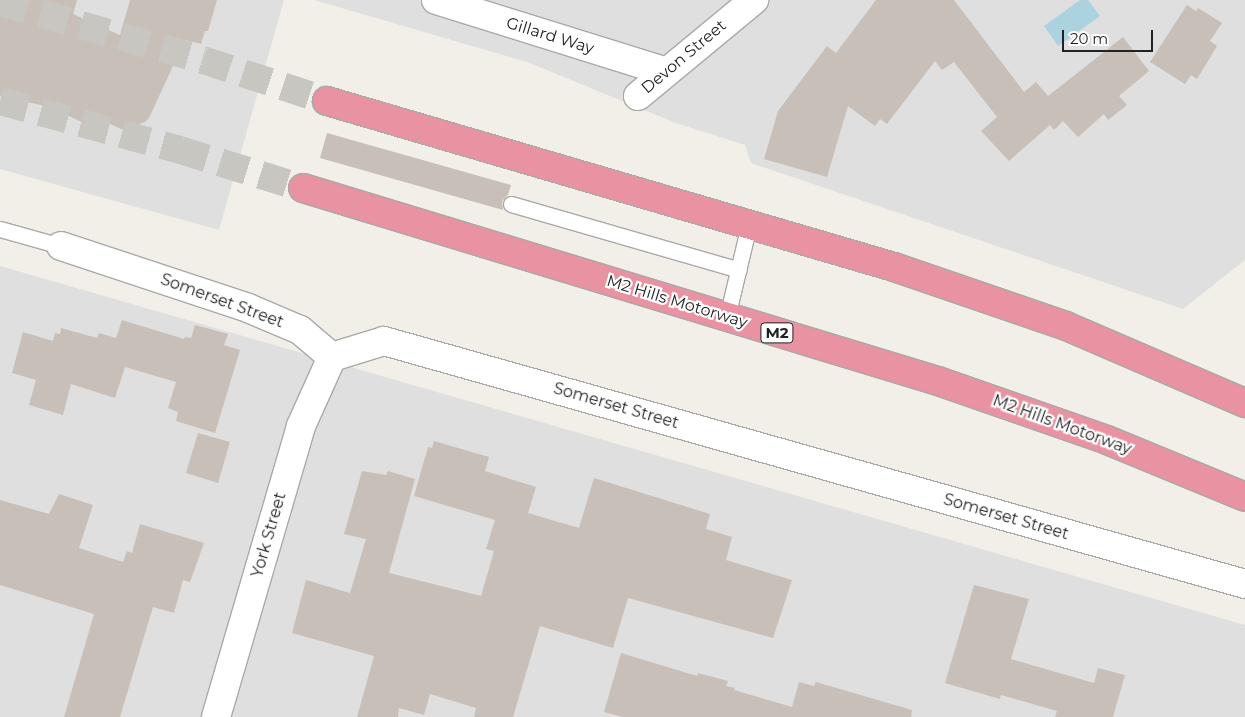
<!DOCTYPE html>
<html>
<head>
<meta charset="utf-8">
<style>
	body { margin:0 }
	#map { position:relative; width:1245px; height:717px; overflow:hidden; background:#f2efe9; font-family:Montserrat,sans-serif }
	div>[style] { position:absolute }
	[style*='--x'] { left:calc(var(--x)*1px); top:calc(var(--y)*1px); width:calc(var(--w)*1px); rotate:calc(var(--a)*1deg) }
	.residential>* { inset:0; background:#e0dfdf }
	.water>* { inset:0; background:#aad3df }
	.building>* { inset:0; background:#c7bfb8 }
	.motorway-tunnel>* { height:28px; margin-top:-14px; transform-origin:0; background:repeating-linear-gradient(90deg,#c8c6c1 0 28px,transparent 0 42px) }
	.roads { filter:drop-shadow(1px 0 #a9a9a9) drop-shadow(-1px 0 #a9a9a9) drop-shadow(0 1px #a9a9a9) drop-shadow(0 -1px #a9a9a9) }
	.service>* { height:15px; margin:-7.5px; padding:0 7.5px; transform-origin:7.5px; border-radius:7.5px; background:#fff }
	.minor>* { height:28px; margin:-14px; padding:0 14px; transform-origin:14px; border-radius:14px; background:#fff }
	.motorway>* { height:28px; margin:-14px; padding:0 14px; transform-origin:14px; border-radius:14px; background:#e892a2 }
	span { translate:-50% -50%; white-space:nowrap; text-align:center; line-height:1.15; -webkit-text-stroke:4.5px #fff; paint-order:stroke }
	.shield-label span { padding:1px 4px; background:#fff; border:1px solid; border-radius:4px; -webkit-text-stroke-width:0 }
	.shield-label { font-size:15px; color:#222; font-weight:700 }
	.street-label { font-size:16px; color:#222 }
	.scale { position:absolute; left:1062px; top:30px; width:91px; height:22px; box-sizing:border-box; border:2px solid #222; border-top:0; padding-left:6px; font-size:15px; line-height:18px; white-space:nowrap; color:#222; -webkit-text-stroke:4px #fff; paint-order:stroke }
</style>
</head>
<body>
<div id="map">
	<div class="residential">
		<div style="clip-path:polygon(0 0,284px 0,219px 230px,0 169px)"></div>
		<div style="clip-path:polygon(314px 0,1245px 0,1245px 260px,1183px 309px,751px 163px,745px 145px,676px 123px,527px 62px)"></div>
		<div style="clip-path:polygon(0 266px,1245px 625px,1245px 717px,0 717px)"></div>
	</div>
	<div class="water">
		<div style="clip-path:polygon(1080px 0,1088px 0,1100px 16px,1058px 46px,1044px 26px)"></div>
	</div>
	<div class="building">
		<div style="clip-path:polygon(0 0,77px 0,73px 14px,120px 35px,130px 0,217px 0,208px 31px,205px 31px,201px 44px,185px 40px,149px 118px,145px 122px,123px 130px,94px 116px,90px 126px,50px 107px,0 96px)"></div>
		<div style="clip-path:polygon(876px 0,954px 0,1024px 92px,1036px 82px,1048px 96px,1123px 37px,1149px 71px,1119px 96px,1127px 105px,1108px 120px,1104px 114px,1078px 137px,1063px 121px,1054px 130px,1050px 125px,1009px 161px,981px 131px,997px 117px,954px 62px,942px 70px,935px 61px,887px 124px,880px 119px,875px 126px,848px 106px,827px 177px,764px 159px,778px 111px,827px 46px,836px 53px)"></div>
		<div style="clip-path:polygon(1187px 5px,1196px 11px,1198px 8px,1222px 23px,1210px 41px,1217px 46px,1197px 79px,1191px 75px,1185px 84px,1150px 62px)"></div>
		<div style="clip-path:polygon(327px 133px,511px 185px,508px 195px,502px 201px,503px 210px,320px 158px)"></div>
		<div style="clip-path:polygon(122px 320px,184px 339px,185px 337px,191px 338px,195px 325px,228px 334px,224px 345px,240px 350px,215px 433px,176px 421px,178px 412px,168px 408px,176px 382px,125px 367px,115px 398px,71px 384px,63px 415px,29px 405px,36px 380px,12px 373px,23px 332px,53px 341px,55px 333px,60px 334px,61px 328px,97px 338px,99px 333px,116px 338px)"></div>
		<div style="clip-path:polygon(198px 433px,230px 442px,218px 483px,186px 473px)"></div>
		<div style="clip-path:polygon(434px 441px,489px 457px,485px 471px,536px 487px,528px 513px,579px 528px,594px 478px,710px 514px,706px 529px,732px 537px,726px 560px,792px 580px,773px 638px,628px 598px,613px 648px,540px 626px,513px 717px,474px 717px,476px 708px,430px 694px,424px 715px,399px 708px,398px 717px,357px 717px,374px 656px,292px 633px,306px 580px,350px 593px,366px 539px,344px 534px,362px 471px,386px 475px,388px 471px,415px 479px,389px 573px,481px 596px,494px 551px,486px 549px,495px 520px,414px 496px,428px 447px,432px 448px)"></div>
		<div style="clip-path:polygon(59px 494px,93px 505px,79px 548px,123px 562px,127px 551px,132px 553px,140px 524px,204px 543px,190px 582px,183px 580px,174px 613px,153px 607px,120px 717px,64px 717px,94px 614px,0 585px,0 500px,49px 514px)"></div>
		<div style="clip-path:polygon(974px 585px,1029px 599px,1011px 659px,1094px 683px,1098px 668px,1125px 675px,1113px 717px,1055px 717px,1057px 711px,1001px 695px,1000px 699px,945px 683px)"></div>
		<div style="clip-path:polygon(621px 653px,697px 676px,698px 673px,728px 681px,726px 686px,735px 688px,734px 690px,792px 707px,799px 682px,814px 686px,816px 682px,912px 710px,911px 717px,623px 717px,604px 712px)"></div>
	</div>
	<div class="motorway-tunnel">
		<div style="--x:0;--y:2;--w:211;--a:15.9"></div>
		<div style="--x:203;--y:60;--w:131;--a:18.3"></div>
		<div style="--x:0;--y:101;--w:187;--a:15.2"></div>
		<div style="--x:180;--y:150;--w:129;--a:17.2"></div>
	</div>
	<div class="roads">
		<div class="service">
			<div style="--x:511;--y:204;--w:237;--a:16.1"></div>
			<div style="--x:0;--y:229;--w:63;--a:15.6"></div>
			<div style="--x:727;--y:317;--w:95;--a:-76.6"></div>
		</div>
		<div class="minor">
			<div style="--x:436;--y:0;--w:239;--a:17.3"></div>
			<div style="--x:638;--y:96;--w:151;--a:-39.6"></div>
			<div style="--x:61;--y:246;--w:197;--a:18.3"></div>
			<div style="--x:248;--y:308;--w:56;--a:22.9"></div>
			<div style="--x:300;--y:330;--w:42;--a:40.2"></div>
			<div style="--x:332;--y:357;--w:54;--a:-17.1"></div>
			<div style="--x:384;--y:341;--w:895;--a:15.76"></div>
			<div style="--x:216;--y:717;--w:303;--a:-73.7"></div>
			<div style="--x:301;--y:426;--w:76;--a:-65.8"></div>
		</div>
		<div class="motorway">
			<div style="--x:327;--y:101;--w:591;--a:16.32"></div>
			<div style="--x:894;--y:267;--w:182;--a:18.9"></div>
			<div style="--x:1066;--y:326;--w:195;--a:23.3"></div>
			<div style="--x:303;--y:188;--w:664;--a:16.91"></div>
			<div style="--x:938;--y:381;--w:179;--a:19.2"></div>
			<div style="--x:1107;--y:440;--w:149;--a:22.4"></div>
		</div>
	</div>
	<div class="shield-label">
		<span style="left:777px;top:333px">M2</span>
	</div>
	<div class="street-label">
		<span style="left:550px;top:36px;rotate:17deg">Gillard Way</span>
		<span style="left:684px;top:57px;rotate:-40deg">Devon Street</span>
		<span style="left:222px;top:301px;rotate:20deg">Somerset Street</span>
		<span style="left:677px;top:302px;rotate:17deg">M2 Hills Motorway</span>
		<span style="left:616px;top:406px;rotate:16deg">Somerset Street</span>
		<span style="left:1062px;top:425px;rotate:20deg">M2 Hills Motorway</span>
		<span style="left:1006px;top:517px;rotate:16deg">Somerset Street</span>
		<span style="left:269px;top:535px;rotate:-74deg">York Street</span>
	</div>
	<div class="scale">20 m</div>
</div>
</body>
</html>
